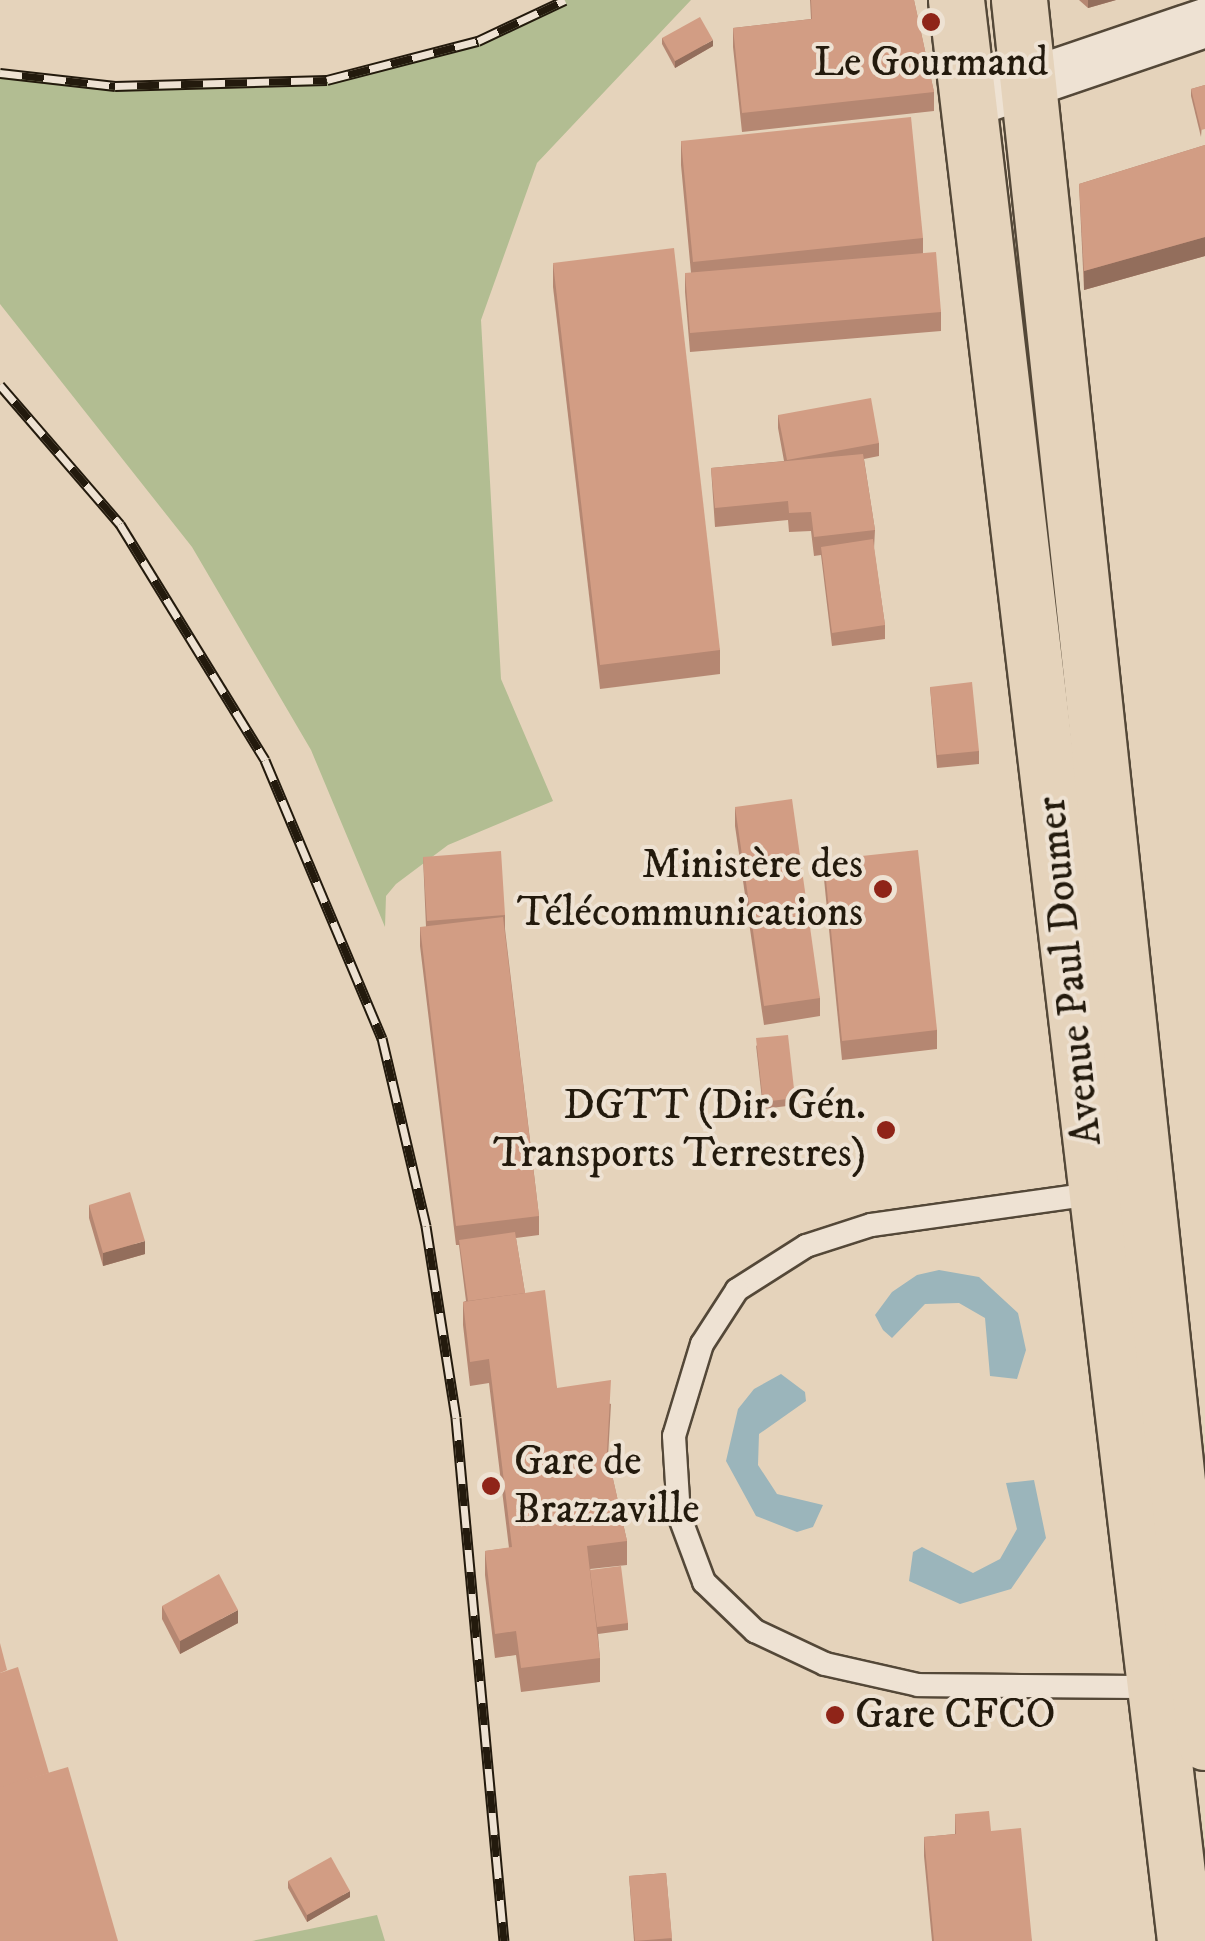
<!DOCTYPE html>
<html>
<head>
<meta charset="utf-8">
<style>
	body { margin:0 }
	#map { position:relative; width:1205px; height:1941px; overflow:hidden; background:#e5d3bb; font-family:"IM FELL DW Pica",serif }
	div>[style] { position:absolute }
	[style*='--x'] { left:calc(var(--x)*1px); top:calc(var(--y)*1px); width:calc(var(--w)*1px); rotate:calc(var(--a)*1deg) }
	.green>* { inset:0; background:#b2bd92 }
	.water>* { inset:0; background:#9bb5bb }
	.roads { filter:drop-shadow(2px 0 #544838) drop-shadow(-2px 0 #544838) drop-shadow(0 2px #544838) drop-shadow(0 -2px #544838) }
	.lane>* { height:22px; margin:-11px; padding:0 11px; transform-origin:11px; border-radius:11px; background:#eee2d3 }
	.street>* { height:48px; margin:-24px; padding:0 24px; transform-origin:24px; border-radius:24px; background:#eee2d3 }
	.primary>* { height:55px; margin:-27.5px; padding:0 27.5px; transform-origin:27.5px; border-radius:27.5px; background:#e5d3bb }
	.rail>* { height:11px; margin-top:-5.5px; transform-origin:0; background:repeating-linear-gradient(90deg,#eee2d3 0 22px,#231a0d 0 44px); box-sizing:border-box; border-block:2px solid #231a0d }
	.wall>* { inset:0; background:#b58772 }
	.shaded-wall>* { inset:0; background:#936e5c }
	.building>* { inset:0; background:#d29d84 }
	.dots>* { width:28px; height:28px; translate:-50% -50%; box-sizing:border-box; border:5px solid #eee2d3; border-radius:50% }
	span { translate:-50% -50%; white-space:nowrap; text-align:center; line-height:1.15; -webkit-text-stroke:8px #eee2d3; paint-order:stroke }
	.poi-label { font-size:42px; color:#231a0d }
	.right { translate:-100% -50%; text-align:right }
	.left { translate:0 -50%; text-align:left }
	.street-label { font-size:42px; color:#231a0d }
</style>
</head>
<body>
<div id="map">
	<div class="green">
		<div style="clip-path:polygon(565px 0,691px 0,537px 163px,481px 320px,501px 679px,553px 801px,448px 845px,396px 884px,386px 896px,385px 927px,311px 750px,192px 547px,0 304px,0 70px,115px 86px,327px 80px,478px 41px)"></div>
		<div style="clip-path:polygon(377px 1915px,385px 1941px,252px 1941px)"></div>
	</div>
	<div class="water">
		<div style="clip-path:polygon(939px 1270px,979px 1277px,1018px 1313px,1026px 1350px,1017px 1379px,990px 1376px,985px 1318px,959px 1303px,925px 1304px,892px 1338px,883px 1330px,875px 1315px,892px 1292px,917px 1275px)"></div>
		<div style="clip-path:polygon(781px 1374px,805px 1392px,806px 1401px,759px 1434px,758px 1465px,777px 1494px,823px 1505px,813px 1527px,797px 1532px,756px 1516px,726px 1461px,738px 1409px,754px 1389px)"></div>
		<div style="clip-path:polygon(1034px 1480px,1046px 1538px,1011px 1589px,960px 1604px,909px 1581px,913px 1552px,922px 1547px,973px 1573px,1000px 1559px,1017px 1529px,1006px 1483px)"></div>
	</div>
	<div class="roads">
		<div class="lane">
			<div style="--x:1099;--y:1193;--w:230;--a:172"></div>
			<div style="--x:871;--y:1225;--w:68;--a:162.1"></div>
			<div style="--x:806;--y:1246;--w:82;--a:147.5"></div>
			<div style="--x:737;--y:1290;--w:64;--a:122.9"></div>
			<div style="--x:702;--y:1344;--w:96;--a:106.9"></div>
			<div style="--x:674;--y:1436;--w:79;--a:86.4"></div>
			<div style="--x:679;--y:1515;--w:72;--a:69.5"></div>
			<div style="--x:704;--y:1582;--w:71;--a:43.9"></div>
			<div style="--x:755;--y:1631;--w:77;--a:25.2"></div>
			<div style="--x:825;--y:1664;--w:95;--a:12.7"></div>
			<div style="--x:918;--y:1685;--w:237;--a:0.5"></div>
		</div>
		<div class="street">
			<div style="--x:967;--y:104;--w:251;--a:-18.8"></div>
		</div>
		<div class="primary">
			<div style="--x:956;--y:0;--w:1954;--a:83.27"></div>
			<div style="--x:1019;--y:0;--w:1752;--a:83.91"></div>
		</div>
	</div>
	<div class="rail">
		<div style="--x:0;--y:73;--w:116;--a:6.4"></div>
		<div style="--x:115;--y:86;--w:212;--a:-1.6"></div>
		<div style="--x:327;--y:80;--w:156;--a:-14.5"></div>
		<div style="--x:478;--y:41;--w:96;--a:-25.2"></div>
		<div style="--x:0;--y:385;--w:184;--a:49.2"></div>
		<div style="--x:120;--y:524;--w:277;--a:58.4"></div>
		<div style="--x:265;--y:760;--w:302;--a:67.2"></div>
		<div style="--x:382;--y:1038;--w:193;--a:76.8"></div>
		<div style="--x:426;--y:1226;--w:194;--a:81.1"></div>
		<div style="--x:456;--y:1418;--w:525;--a:84.76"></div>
	</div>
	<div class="wall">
		<div style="clip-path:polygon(810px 0,914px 0,934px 92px,934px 111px,742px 132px,733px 47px,733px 28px,811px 19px)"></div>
		<div style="clip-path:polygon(1079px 0,1116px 0,1088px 8px)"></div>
		<div style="clip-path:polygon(662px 38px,713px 46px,675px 68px,662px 44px)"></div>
		<div style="clip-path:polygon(1205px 85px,1201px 137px,1191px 96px,1191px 89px)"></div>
		<div style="clip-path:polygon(681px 141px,923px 238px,923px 253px,941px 312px,941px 331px,690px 352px,685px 292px,685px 273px,691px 273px,681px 165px)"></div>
		<div style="clip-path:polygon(1205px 145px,1205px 256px,1084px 290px,1079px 184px)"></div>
		<div style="clip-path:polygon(553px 263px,720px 650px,720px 674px,600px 689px,553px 287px)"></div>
		<div style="clip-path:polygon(778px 415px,879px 443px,879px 456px,864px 459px,875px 530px,874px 549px,885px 625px,885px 639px,832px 646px,821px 555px,814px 556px,811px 531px,789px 532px,788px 520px,715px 527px,711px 468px,784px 461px,778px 428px)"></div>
		<div style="clip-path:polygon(930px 687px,979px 751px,979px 764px,937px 768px)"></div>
		<div style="clip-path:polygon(735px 807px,820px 998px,820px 1016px,764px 1025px,735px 826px)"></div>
		<div style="clip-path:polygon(423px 857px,505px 915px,505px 929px,539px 1216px,539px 1235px,516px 1238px,525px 1293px,557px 1388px,611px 1404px,608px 1457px,627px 1541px,627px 1565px,590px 1569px,628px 1623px,628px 1630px,598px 1634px,600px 1658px,600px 1682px,521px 1692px,516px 1655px,495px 1658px,485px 1575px,485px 1551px,509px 1548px,489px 1383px,470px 1386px,463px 1325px,463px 1302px,466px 1301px,459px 1245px,456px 1245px,420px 946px,420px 927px,426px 927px)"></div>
		<div style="clip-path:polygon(824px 860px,937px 1030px,937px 1049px,842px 1060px,824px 879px)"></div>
		<div style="clip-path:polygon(756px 1045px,795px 1098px,795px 1105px,763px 1109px)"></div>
		<div style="clip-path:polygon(89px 1205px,145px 1254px,103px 1266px,89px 1218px)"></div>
		<div style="clip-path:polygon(162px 1606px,238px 1623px,180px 1654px,162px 1619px)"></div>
		<div style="clip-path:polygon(955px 1814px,991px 1831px,1032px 1941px,932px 1941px,924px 1856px,924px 1837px,955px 1834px)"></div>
		<div style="clip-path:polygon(666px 1873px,672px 1941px,634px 1941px,629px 1876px)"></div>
		<div style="clip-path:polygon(288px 1881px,350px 1897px,307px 1922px,288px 1888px)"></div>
	</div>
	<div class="shaded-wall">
		<div style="clip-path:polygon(1088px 0,1116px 0,1088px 8px)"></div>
		<div style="clip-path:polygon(713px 40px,713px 46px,675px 68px,675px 61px)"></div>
		<div style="clip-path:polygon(1205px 237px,1205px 256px,1084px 290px,1084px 271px)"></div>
		<div style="clip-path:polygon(145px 1241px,145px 1254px,103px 1266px,103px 1253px)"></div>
		<div style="clip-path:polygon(238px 1610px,238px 1623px,180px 1654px,180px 1641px)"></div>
		<div style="clip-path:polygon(350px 1891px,350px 1897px,307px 1922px,307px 1915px)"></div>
	</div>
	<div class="building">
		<div style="clip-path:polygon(811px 0,914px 0,934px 92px,742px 113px,733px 28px,812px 19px)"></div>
		<div style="clip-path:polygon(700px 17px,713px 40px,675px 61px,662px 38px)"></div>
		<div style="clip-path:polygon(1205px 85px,1205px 129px,1201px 130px,1191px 89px)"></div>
		<div style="clip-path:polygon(911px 117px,923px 238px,693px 262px,681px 141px)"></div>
		<div style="clip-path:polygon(1205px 145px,1205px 237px,1084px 271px,1079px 184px)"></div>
		<div style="clip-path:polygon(674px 248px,720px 650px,600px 665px,553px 263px)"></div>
		<div style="clip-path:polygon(936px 252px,941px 312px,690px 333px,685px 273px)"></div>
		<div style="clip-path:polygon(871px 398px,879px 443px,787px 460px,778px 415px)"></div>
		<div style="clip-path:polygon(863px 454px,875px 530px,814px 537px,811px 512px,789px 513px,788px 501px,715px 508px,711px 468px)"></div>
		<div style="clip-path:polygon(873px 539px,885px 625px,832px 633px,821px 547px)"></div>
		<div style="clip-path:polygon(972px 682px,979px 751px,937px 755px,930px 687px)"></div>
		<div style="clip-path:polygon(792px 799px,820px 998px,764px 1006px,735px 807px)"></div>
		<div style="clip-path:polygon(918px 850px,937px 1030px,842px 1041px,824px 860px)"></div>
		<div style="clip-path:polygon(501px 851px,505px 915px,427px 921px,423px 857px)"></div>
		<div style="clip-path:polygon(503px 917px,539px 1216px,456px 1226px,420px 927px)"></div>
		<div style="clip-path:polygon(788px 1035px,795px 1098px,763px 1102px,756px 1038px)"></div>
		<div style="clip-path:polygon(130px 1192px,145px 1241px,103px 1253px,89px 1205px)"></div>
		<div style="clip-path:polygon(515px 1232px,525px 1293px,468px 1301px,459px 1240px)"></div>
		<div style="clip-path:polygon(545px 1290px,557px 1388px,611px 1380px,607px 1452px,627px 1541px,587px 1546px,600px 1658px,521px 1668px,516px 1631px,495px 1634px,485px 1551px,512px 1547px,489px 1359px,470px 1362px,463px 1302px)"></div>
		<div style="clip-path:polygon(621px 1566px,628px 1623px,597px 1627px,590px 1570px)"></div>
		<div style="clip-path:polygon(219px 1574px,238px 1610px,180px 1641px,162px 1606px)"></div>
		<div style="clip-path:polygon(0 1643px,7px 1670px,0 1673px)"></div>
		<div style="clip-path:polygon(18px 1667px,49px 1773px,0 1788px,0 1673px)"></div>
		<div style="clip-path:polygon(68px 1767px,118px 1941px,0 1941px,0 1787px)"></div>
		<div style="clip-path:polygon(989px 1811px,991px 1831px,1021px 1828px,1032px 1941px,934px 1941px,924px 1837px,956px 1834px,955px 1814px)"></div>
		<div style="clip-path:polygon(331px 1857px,350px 1891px,307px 1915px,288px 1881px)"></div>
		<div style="clip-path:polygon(666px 1873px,672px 1938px,635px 1941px,629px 1876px)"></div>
	</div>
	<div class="dots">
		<div style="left:931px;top:22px;background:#8f2418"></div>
		<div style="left:883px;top:889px;background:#8f2418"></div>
		<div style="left:886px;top:1130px;background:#8f2418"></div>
		<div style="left:491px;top:1486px;background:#8f2418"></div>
		<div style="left:835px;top:1715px;background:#8f2418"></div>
	</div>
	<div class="poi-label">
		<span style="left:931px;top:63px">Le Gourmand</span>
		<span class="right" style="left:863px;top:889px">Ministère des<br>Télécommunications</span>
		<span class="right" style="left:866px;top:1130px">DGTT (Dir. Gén.<br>Transports Terrestres)</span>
		<span class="left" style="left:514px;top:1486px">Gare de<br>Brazzaville</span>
		<span class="left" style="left:855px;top:1715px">Gare CFCO</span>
	</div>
	<div class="street-label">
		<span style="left:1070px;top:971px;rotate:-96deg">Avenue Paul Doumer</span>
	</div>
</div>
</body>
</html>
